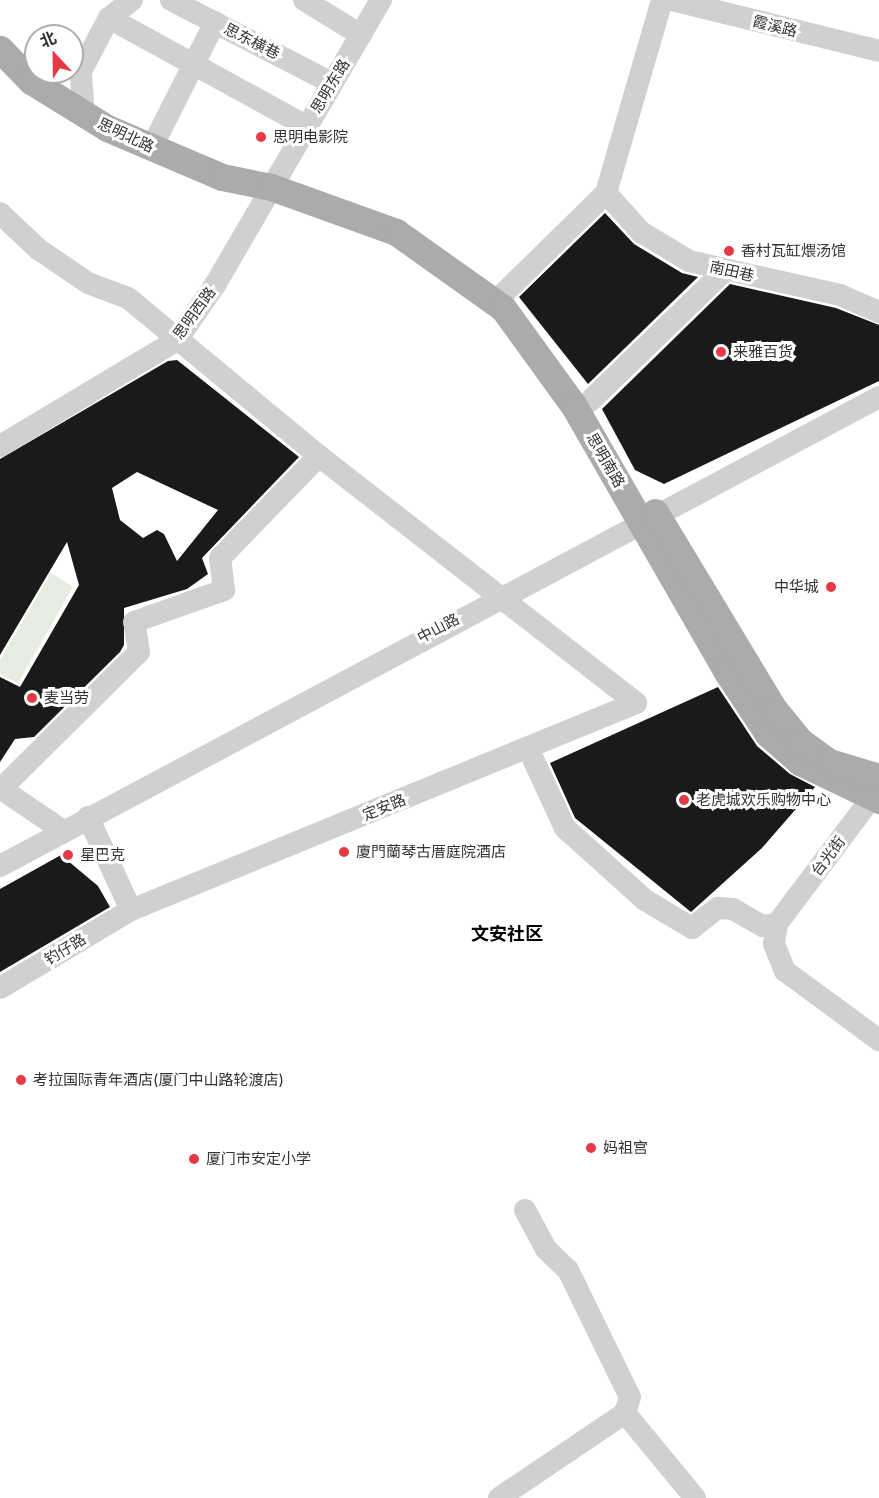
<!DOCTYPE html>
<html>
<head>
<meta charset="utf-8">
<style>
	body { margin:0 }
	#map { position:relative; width:879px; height:1498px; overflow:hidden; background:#fff; font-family:Inter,"Noto Sans SC",sans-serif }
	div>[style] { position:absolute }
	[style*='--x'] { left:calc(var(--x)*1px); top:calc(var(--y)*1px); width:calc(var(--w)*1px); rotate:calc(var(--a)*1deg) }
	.green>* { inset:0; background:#e6ecdf }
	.building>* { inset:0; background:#1a1a1a }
	.minor>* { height:22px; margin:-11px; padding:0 11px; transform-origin:11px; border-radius:11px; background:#d0d0d0 }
	.major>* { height:27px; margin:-13.5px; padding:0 13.5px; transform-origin:13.5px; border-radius:13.5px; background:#ababab }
	.dots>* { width:16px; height:16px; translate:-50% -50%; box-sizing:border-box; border:3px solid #fff; border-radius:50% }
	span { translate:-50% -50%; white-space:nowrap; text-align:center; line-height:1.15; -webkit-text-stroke:6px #fff; paint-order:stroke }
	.street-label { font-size:15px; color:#333 }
	.poi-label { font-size:15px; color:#333 }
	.left { translate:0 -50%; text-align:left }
	.right { translate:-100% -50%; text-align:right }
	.quarter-label { font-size:18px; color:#000; font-weight:700 }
	.north { position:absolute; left:24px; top:24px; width:60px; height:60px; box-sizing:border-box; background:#fff; border:2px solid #adadad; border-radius:50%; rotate:338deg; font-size:16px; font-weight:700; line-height:24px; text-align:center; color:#333 }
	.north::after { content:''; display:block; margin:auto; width:21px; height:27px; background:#e63946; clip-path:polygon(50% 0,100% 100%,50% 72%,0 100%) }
</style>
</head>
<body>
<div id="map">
	<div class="green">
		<div style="clip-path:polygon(51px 573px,73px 587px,18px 683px,0 674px,0 660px)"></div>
	</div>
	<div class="building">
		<div style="clip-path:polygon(605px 213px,634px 244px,682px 273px,698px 277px,588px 384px,519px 297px)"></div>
		<div style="clip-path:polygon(730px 284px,836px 308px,879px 325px,879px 381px,664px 484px,635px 470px,602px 409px)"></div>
		<div style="clip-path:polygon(evenodd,177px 360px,299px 457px,202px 558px,208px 574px,187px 589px,124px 608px,124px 645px,120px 652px,34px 737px,15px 739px,0 762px,0 677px,20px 687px,79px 585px,67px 542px,0 655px,0 459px,168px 361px,177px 360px,137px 472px,218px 510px,177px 561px,164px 534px,157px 530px,143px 538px,120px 520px,112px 488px,137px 472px)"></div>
		<div style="clip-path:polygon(718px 687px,757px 746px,790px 774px,815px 787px,762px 848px,691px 912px,575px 818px,550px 763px)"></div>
		<div style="clip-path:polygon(61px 855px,98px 886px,110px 907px,0 972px,0 889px)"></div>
	</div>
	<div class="minor">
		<div style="--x:171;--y:0;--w:181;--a:27.3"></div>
		<div style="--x:304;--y:0;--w:67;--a:31.6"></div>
		<div style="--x:672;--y:0;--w:213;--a:13.8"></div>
		<div style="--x:109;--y:18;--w:225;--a:28.7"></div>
		<div style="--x:83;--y:103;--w:32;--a:-94"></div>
		<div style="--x:81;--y:71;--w:60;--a:-62.2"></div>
		<div style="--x:109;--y:18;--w:29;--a:-38"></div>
		<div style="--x:156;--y:139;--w:131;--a:-63.2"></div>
		<div style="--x:606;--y:193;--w:52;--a:48.1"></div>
		<div style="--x:641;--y:232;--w:56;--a:31.1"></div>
		<div style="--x:689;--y:261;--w:155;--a:12.7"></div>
		<div style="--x:840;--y:295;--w:43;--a:23.6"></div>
		<div style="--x:0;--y:213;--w:52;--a:43.5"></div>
		<div style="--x:38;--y:249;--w:60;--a:34.2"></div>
		<div style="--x:88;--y:283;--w:43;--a:20.6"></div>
		<div style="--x:128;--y:298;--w:248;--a:39.6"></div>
		<div style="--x:319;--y:456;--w:402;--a:37.9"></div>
		<div style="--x:636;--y:703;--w:546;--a:157.71"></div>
		<div style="--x:131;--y:910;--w:152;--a:149.2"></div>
		<div style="--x:504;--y:293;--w:143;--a:-44.4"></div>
		<div style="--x:606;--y:193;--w:201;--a:-73.8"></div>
		<div style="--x:590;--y:401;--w:188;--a:-44.1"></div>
		<div style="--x:0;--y:446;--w:206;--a:-30.9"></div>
		<div style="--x:177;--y:340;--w:67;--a:-55.4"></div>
		<div style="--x:215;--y:285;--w:330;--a:-59.8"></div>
		<div style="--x:528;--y:748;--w:88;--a:65.2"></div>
		<div style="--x:565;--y:828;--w:108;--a:42"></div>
		<div style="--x:645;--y:900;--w:55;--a:30.8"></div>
		<div style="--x:692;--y:928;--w:33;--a:-38"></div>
		<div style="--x:718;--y:908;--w:15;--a:4"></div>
		<div style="--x:733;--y:909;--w:34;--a:30"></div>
		<div style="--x:763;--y:926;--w:14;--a:-8"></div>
		<div style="--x:0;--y:788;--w:75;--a:34.1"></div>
		<div style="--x:879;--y:788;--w:170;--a:126.9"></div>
		<div style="--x:777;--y:924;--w:20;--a:99"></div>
		<div style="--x:774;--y:944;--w:29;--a:68"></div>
		<div style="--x:785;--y:971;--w:117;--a:36.3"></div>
		<div style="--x:1;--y:789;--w:194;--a:-44.8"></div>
		<div style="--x:139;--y:652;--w:30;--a:-99"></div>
		<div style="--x:134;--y:622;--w:96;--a:-19.6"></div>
		<div style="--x:224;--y:590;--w:32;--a:-97"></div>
		<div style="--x:220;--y:558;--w:142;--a:-45.9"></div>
		<div style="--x:88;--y:817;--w:102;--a:65.2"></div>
		<div style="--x:0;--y:866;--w:996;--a:-28.08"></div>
		<div style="--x:525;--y:1210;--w:44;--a:61.7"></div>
		<div style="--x:546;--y:1249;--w:30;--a:44"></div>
		<div style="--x:568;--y:1270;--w:141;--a:64"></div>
		<div style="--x:630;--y:1397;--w:17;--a:107"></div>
		<div style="--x:499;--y:1498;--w:152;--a:-34"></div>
		<div style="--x:625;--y:1413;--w:110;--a:50.5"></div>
	</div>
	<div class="major">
		<div style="--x:0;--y:49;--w:45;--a:45.9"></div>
		<div style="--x:31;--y:81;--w:89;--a:31.7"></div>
		<div style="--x:107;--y:128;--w:125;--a:23.1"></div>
		<div style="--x:222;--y:177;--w:50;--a:11.5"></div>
		<div style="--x:271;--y:187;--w:133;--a:19.8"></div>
		<div style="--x:396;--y:232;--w:131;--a:35.4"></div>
		<div style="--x:503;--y:308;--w:121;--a:54.1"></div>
		<div style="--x:574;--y:406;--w:307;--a:60.1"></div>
		<div style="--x:727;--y:672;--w:74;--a:56.5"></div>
		<div style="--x:768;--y:734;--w:43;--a:41.2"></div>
		<div style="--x:800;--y:762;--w:88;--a:25.7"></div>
		<div style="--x:655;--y:512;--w:230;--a:58.9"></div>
		<div style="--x:774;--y:709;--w:41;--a:50.9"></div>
		<div style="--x:800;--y:741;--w:36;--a:36"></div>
		<div style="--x:829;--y:762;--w:52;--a:16.7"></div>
	</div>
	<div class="dots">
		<div style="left:261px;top:137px;background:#e63946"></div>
		<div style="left:729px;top:251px;background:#e63946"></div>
		<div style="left:721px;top:352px;background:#e63946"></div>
		<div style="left:831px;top:587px;background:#e63946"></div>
		<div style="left:32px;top:698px;background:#e63946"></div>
		<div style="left:684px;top:800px;background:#e63946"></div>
		<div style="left:344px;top:852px;background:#e63946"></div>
		<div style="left:68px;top:855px;background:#e63946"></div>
		<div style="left:21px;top:1080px;background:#e63946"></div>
		<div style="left:591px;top:1148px;background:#e63946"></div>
		<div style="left:194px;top:1159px;background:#e63946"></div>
	</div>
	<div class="street-label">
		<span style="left:775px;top:26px;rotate:14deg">霞溪路</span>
		<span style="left:252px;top:41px;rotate:27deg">思东横巷</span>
		<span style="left:330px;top:86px;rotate:-59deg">思明东路</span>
		<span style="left:126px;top:135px;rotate:25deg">思明北路</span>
		<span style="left:732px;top:271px;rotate:13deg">南田巷</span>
		<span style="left:194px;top:313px;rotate:-54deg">思明西路</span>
		<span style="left:606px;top:460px;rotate:60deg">思明南路</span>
		<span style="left:438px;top:628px;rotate:-28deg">中山路</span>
		<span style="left:384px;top:807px;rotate:-22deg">定安路</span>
		<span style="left:828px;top:856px;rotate:-53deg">台光街</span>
		<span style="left:65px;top:949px;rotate:-31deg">钓仔路</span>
	</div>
	<div class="poi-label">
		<span class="left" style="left:273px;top:137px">思明电影院</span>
		<span class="left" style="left:741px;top:251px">香村瓦缸煨汤馆</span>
		<span class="left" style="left:733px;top:352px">来雅百货</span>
		<span class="right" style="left:819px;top:587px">中华城</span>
		<span class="left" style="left:44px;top:698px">麦当劳</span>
		<span class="left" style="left:696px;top:800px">老虎城欢乐购物中心</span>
		<span class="left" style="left:356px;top:852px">廈門蘭琴古厝庭院酒店</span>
		<span class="left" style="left:80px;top:855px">星巴克</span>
		<span class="left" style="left:33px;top:1080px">考拉国际青年酒店(厦门中山路轮渡店)</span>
		<span class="left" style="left:603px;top:1148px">妈祖宫</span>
		<span class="left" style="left:206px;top:1159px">厦门市安定小学</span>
	</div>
	<div class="quarter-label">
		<span style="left:507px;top:934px">文安社区</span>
	</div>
	<div class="north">北</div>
</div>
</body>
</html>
